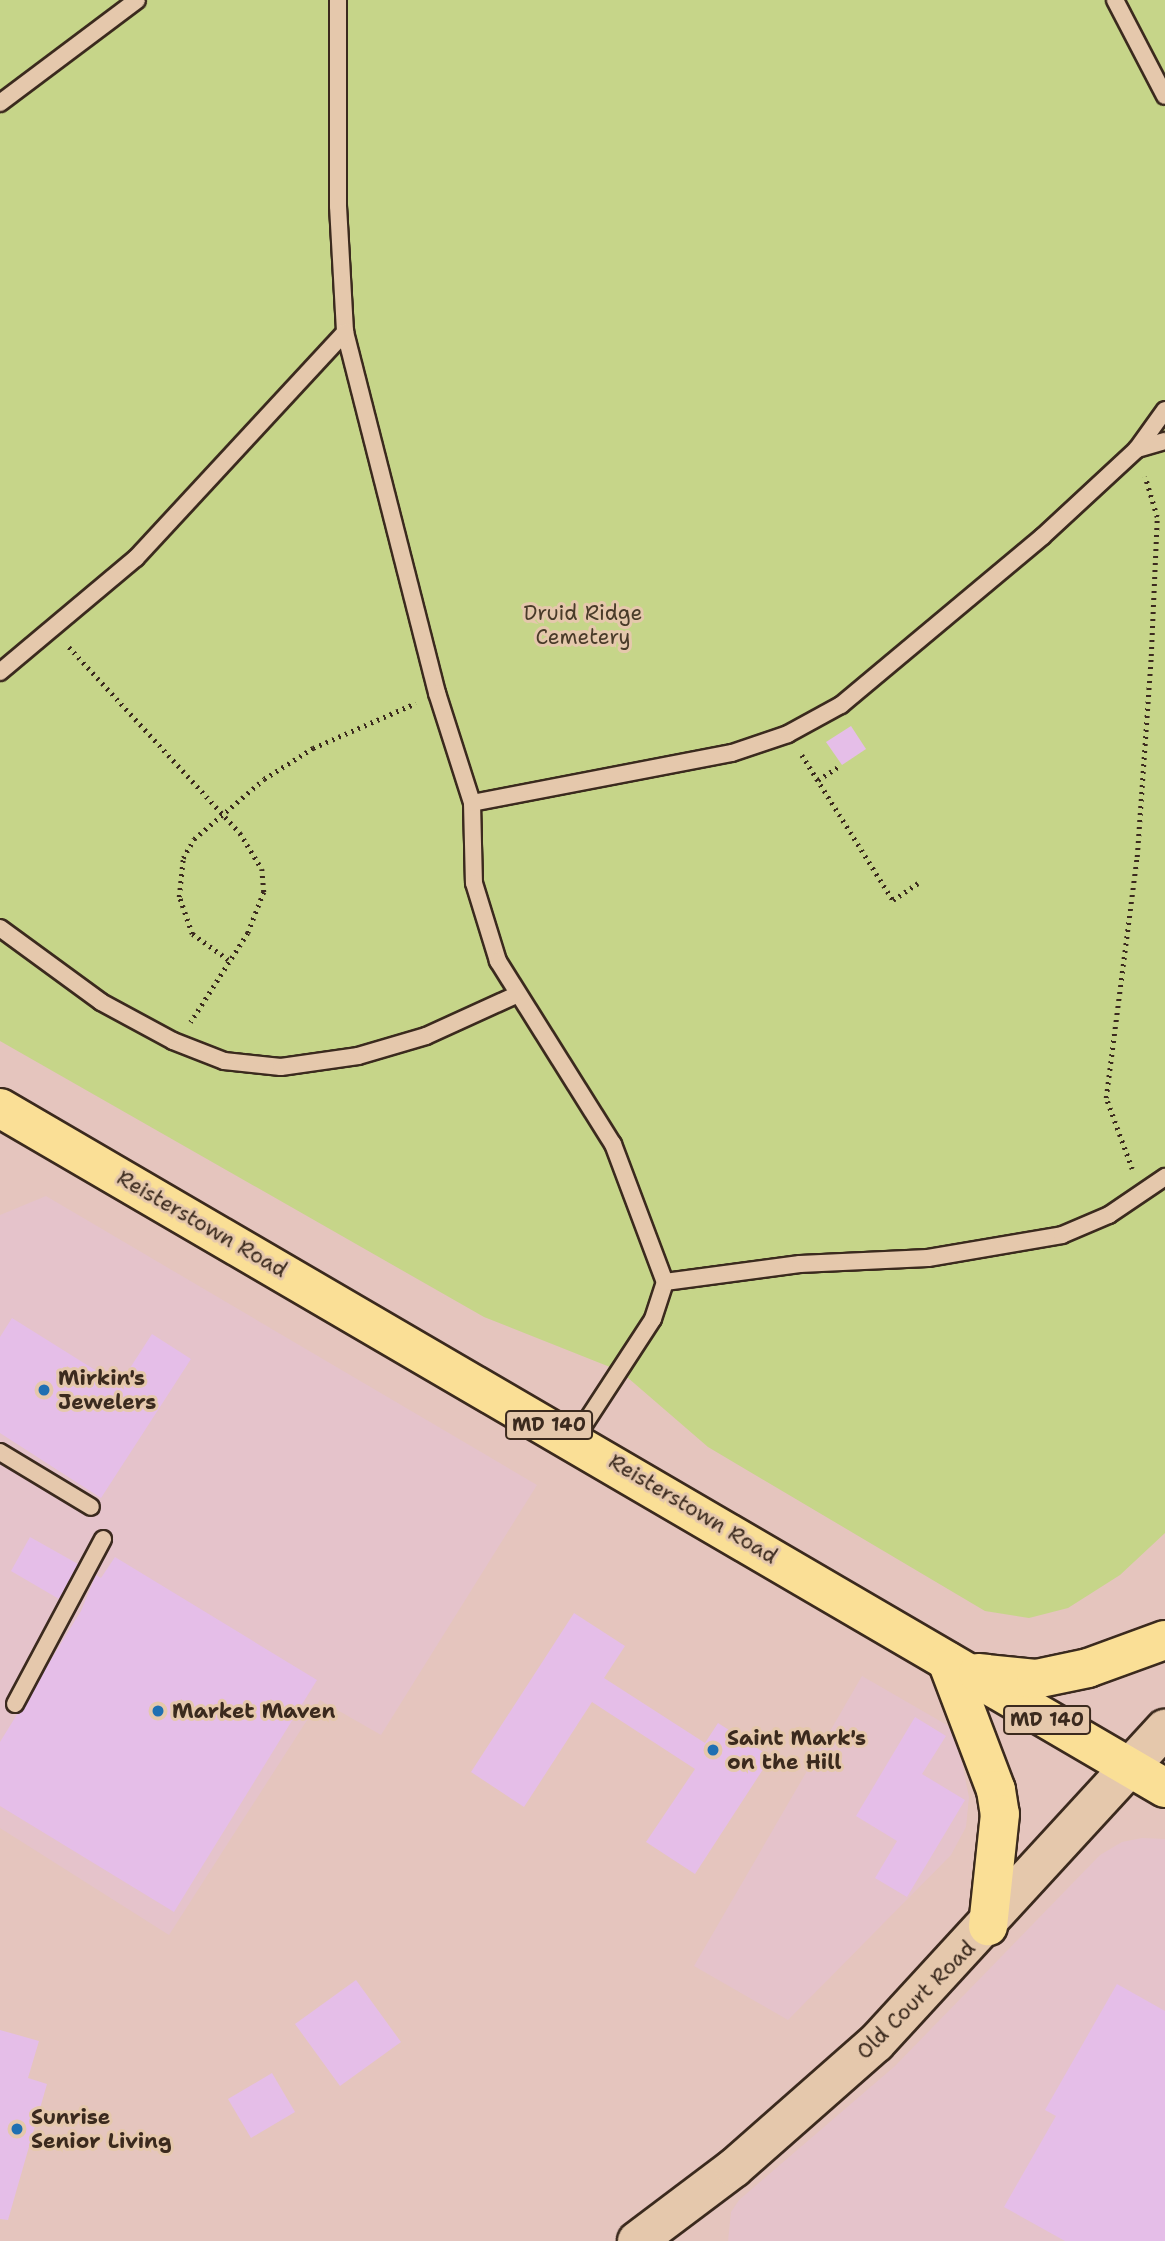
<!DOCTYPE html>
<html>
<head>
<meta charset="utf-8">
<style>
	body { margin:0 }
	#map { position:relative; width:1165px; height:2241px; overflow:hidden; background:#e5c5be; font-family:"Shantell Sans",sans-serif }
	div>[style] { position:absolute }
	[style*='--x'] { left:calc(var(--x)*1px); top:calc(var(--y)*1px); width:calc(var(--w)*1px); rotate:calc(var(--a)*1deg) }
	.built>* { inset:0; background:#e5c3cb }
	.green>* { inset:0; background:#c6d589 }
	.building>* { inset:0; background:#e5bee8 }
	.path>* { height:4.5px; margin-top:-2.25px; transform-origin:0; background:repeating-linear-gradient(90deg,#3b2a1e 0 2px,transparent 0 7px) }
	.roads { filter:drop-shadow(2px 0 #3b2a1e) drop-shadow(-2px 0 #3b2a1e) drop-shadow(0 2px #3b2a1e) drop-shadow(0 -2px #3b2a1e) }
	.lane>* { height:16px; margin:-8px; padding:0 8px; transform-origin:8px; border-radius:8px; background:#e5c8ac }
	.secondary>* { height:38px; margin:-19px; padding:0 19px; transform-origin:19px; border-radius:19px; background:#e5c8ac }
	.primary>* { height:38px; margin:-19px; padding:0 19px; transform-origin:19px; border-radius:19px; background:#fadf96 }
	.dots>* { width:19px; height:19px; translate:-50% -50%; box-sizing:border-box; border:4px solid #e5c8ac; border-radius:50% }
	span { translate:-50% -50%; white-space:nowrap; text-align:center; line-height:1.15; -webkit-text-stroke:6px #e5c8ac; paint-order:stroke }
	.shield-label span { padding:2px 5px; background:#e5c8ac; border:2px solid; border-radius:5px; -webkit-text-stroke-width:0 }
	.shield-label { font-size:19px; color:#3b2a1e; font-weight:700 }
	.park-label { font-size:21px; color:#493b29 }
	.street-label { font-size:21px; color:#3b2a1e }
	.poi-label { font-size:21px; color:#3b2a1e; font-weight:700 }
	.left { translate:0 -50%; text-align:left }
</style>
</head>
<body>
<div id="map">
	<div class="built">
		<div style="clip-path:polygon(46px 1196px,537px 1485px,381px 1735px,320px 1700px,169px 1935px,0 1828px,0 1215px)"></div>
		<div style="clip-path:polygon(862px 1676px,947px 1725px,957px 1739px,969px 1797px,966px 1827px,951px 1855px,788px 2020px,694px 1966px)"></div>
		<div style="clip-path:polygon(1142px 1838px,1165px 1839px,1165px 2241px,728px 2241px,731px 2212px,739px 2200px,895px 2066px,1100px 1855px,1122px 1842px)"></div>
	</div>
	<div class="green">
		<div style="clip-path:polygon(0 0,1165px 0,1165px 1533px,1120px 1575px,1068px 1608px,1029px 1618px,985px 1611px,708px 1447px,620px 1371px,484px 1317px,0 1041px)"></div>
	</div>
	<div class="building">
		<div style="clip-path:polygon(851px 726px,866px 749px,842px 765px,826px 742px)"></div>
		<div style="clip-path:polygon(12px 1318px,119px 1385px,152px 1334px,191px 1359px,101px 1498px,0 1433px,0 1337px)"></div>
		<div style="clip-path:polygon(30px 1537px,78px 1564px,59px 1599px,11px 1571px)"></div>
		<div style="clip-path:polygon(115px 1557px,317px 1680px,174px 1912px,0 1806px,0 1742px,81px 1611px,96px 1575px,101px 1578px)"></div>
		<div style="clip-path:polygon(574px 1613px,625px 1646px,604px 1678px,705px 1743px,718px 1723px,771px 1757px,695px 1874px,646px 1842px,695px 1769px,592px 1702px,524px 1807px,471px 1772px)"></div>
		<div style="clip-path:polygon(915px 1717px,946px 1736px,922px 1774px,965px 1800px,907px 1897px,875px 1878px,897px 1841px,856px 1816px)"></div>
		<div style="clip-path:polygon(356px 1980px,401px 2042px,340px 2086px,295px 2024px)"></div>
		<div style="clip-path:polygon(1117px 1984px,1165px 2011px,1165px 2241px,1065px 2241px,1004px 2207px,1056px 2116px,1045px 2110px)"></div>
		<div style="clip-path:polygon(0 2030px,39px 2041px,28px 2078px,47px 2084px,8px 2220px,0 2219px)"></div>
		<div style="clip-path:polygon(272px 2073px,295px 2112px,251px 2138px,228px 2099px)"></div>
	</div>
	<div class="path">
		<div style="--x:69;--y:647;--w:253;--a:47.4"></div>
		<div style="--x:240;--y:833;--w:42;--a:58.6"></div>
		<div style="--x:262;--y:869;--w:23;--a:85"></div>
		<div style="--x:264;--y:892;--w:44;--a:111.3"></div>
		<div style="--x:248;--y:933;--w:106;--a:122.6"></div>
		<div style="--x:802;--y:755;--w:171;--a:57.9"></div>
		<div style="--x:893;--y:900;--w:30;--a:-34"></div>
		<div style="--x:818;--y:780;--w:27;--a:-33"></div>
		<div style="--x:228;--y:960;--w:44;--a:-144.2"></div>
		<div style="--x:192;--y:934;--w:39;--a:-109"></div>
		<div style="--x:179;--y:897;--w:39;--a:-84"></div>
		<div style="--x:183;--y:858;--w:22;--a:-60"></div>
		<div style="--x:194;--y:839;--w:92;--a:-40.6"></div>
		<div style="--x:264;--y:779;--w:58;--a:-32.3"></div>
		<div style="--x:313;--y:748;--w:112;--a:-23.6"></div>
		<div style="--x:1132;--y:1169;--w:76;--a:-110.1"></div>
		<div style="--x:1106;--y:1098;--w:243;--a:-82.7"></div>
		<div style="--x:1137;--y:857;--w:201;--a:-86"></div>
		<div style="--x:1151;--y:656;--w:139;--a:-87.5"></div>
		<div style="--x:1157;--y:517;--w:42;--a:-106.7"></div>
	</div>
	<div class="roads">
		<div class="lane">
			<div style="--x:338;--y:0;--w:206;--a:90"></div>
			<div style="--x:338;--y:206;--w:126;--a:86.8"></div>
			<div style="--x:345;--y:332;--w:373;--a:75.7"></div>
			<div style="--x:437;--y:693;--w:115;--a:72.3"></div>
			<div style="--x:472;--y:803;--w:80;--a:88.6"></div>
			<div style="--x:474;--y:883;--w:82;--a:72.9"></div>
			<div style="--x:498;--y:961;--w:216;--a:57.9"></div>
			<div style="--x:613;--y:1144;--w:147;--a:69.4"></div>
			<div style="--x:665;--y:1282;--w:39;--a:108"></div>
			<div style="--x:653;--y:1319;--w:145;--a:123.1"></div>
			<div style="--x:1115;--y:0;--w:108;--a:62.5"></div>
			<div style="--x:0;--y:103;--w:171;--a:-36.9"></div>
			<div style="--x:1137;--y:449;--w:29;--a:-16"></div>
			<div style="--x:0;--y:672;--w:177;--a:-40"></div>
			<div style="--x:136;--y:558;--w:308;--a:-47.2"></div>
			<div style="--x:472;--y:803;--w:265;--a:-10.9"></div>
			<div style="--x:732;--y:753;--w:59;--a:-18.7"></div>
			<div style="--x:788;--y:734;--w:60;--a:-28.7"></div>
			<div style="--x:841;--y:705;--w:262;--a:-39.9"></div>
			<div style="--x:1042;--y:537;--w:129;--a:-42.8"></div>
			<div style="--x:1137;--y:449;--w:48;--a:-54.3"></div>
			<div style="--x:0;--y:928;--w:125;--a:36.2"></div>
			<div style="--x:101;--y:1002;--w:82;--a:28.4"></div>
			<div style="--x:173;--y:1041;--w:55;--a:21.4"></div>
			<div style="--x:224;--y:1061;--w:57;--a:6"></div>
			<div style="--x:281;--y:1067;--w:78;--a:-8.1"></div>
			<div style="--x:358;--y:1056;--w:71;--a:-16.4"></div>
			<div style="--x:426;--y:1036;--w:99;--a:-24.5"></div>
			<div style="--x:665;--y:1282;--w:136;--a:-7.6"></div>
			<div style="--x:800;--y:1264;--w:128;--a:-2.7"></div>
			<div style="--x:928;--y:1258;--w:136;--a:-9.7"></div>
			<div style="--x:1062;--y:1235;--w:51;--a:-23.1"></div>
			<div style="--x:1109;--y:1215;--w:68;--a:-34.2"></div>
			<div style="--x:0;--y:1452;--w:106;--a:31.1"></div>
			<div style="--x:15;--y:1704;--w:187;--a:-61.9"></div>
		</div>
		<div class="secondary">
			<div style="--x:637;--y:2241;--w:121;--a:-37"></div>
			<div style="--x:734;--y:2168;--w:189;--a:-41.4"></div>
			<div style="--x:876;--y:2043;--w:427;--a:-47.4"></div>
		</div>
		<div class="primary">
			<div style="--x:0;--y:1108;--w:1349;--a:30.27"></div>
			<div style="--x:947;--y:1661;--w:138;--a:69.2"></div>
			<div style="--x:996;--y:1790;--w:24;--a:81"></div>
			<div style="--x:1000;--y:1814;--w:113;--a:96.1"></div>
			<div style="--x:978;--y:1673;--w:58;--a:5.9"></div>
			<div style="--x:1036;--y:1679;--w:53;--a:-11.9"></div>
			<div style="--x:1088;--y:1668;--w:82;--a:-20"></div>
		</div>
	</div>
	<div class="dots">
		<div style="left:44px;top:1390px;background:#1f6fb2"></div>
		<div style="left:158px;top:1711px;background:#1f6fb2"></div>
		<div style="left:713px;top:1750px;background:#1f6fb2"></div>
		<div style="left:17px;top:2129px;background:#1f6fb2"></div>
	</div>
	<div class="shield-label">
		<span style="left:549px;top:1425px">MD 140</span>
		<span style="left:1047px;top:1720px">MD 140</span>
	</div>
	<div class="park-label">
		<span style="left:583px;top:625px">Druid Ridge<br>Cemetery</span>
	</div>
	<div class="street-label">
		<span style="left:202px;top:1224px;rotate:30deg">Reisterstown Road</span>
		<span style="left:693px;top:1509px;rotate:31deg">Reisterstown Road</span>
		<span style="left:916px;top:2000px;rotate:-45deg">Old Court Road</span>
	</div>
	<div class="poi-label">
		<span class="left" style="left:58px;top:1390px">Mirkin's<br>Jewelers</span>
		<span class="left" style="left:172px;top:1711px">Market Maven</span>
		<span class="left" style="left:727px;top:1750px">Saint Mark's<br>on the Hill</span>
		<span class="left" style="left:31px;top:2129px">Sunrise<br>Senior Living</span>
	</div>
</div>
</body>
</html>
